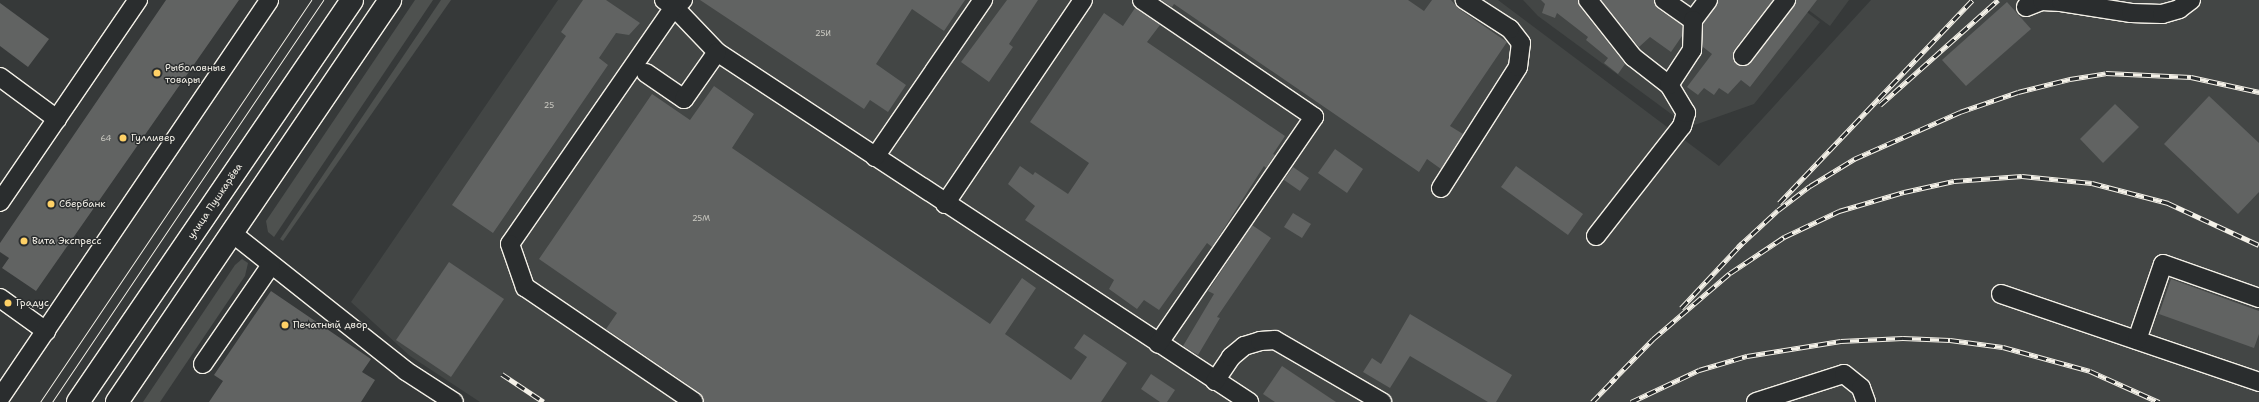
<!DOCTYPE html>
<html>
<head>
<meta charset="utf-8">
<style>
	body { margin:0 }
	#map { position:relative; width:2259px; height:402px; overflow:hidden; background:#363939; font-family:"Shantell Sans",sans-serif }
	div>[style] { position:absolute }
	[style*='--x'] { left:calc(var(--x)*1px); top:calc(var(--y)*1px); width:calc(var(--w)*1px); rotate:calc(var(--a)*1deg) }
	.built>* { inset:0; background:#434645 }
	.green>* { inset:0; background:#4e514f }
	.building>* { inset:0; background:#616362 }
	.roads { filter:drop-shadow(1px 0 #f4f1e8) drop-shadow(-1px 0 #f4f1e8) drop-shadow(0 1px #f4f1e8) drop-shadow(0 -1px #f4f1e8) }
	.minor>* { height:18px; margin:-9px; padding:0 9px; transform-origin:9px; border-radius:9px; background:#2a2d2e }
	.major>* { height:22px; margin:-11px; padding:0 11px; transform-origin:11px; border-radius:11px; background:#2a2d2e }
	.tram>* { height:1px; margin:-0.5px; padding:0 0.5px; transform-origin:0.5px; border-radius:0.5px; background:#f4f1e8 }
	.rail>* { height:4.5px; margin-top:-2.25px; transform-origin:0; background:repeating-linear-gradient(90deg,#2a2d2e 0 9px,#f4f1e8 0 18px); box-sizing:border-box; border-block:1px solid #f4f1e8 }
	.dots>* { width:11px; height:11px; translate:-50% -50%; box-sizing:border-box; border:2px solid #2a2d2e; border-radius:50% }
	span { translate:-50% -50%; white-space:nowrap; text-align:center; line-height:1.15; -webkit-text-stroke:3px #2a2d2e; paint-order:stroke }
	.number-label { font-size:8px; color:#cfcec6 }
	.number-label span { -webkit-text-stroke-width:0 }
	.poi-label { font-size:10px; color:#f4f1e8 }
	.left { translate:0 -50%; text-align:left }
	.street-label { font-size:10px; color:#f4f1e8 }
</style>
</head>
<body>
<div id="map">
	<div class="built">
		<div style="clip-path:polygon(558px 0,1498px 0,1719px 166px,1871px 0,2259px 0,2259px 402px,480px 402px,410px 356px,351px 302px)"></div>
		<div style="clip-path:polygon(1523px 0,1791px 0,1820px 22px,1754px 104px,1689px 127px,1538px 16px)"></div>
		<div style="clip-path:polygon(1795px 0,1849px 0,1830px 26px)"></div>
	</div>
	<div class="green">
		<div style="clip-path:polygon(415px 0,433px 0,274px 237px,268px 232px,266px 221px)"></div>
		<div style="clip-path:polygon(441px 0,451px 0,283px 241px,280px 239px)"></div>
		<div style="clip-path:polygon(242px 259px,248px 263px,245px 276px,160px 402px,143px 402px,235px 265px)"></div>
	</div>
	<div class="building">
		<div style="clip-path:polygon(166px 0,239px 0,36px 291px,2px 268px,9px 258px,0 252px,0 243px)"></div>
		<div style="clip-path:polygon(583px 0,606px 0,640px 23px,629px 35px,616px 33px,599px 58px,608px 65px,493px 233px,452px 205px,566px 36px,561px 32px)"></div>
		<div style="clip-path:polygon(700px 0,965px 0,944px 31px,912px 9px,876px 64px,906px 85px,888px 112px,870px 100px,864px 109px)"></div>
		<div style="clip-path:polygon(1007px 0,1038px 0,1009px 44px,1013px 47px,989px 82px,961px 62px)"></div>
		<div style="clip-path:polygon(1161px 0,1408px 0,1424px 11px,1432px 0,1451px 0,1459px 9px,1507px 42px,1450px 126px,1463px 134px,1441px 169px,1427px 159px,1419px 172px,1174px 4px,1172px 7px)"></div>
		<div style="clip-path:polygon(1541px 0,1578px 0,1580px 7px,1625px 64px,1618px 74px,1604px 63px,1608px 58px,1586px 40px,1588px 37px,1557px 13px,1555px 18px,1542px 13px,1545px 4px)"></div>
		<div style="clip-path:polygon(1601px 0,1654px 0,1658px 9px,1682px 25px,1682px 36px,1671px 52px,1650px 37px,1639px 47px)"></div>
		<div style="clip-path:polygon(1718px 0,1773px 0,1734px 50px,1733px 60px,1742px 66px,1751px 62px,1794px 6px,1796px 0,1817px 0,1750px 87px,1741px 80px,1728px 94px,1719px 88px,1714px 95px,1704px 88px,1698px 95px,1687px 87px,1712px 54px,1703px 47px,1703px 24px)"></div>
		<div style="clip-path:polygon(2007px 2px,2031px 29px,1966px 86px,1942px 60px)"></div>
		<div style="clip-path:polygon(0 3px,49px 39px,28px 67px,0 46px)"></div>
		<div style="clip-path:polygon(1135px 8px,1160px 25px,1147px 42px,1285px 136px,1273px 154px,1275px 155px,1266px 168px,1264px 166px,1212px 247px,1207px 243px,1159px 310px,1144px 300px,1137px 309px,1109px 289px,1114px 280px,1025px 220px,1035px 206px,1008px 184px,1020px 166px,1033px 175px,1035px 172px,1068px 194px,1089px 163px,1030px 122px,1104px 13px,1123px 26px)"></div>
		<div style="clip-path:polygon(714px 86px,754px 114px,732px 148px,990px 324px,1022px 278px,1036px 288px,1005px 334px,1071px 380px,1087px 357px,1074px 348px,1084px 334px,1127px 363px,1101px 402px,704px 402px,700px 393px,606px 329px,617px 313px,539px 259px,652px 94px,690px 120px)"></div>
		<div style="clip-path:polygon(2209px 96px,2259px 143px,2259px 192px,2238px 214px,2164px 144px)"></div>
		<div style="clip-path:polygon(2115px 104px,2139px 127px,2103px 163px,2080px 139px)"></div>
		<div style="clip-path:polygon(1335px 149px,1363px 169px,1347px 193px,1318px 173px)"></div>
		<div style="clip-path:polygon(1516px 166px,1583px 214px,1568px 235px,1501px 187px)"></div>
		<div style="clip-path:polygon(1293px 167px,1309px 178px,1300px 191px,1284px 180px)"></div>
		<div style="clip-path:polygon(1293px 213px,1311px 224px,1302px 238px,1284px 227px)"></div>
		<div style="clip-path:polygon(1252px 225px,1271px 238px,1217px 317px,1220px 318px,1198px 355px,1183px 346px,1214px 294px,1208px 291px)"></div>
		<div style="clip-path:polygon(449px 262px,504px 299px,451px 377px,396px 340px)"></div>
		<div style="clip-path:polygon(2171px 279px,2259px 311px,2259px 334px,2254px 348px,2159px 314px)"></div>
		<div style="clip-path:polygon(271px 291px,371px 359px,362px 372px,375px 380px,361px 402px,209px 402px,223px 381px,214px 375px)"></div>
		<div style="clip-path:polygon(1410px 314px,1512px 375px,1496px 402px,1488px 402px,1410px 356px,1390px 388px,1363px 372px,1372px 358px,1381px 364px)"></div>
		<div style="clip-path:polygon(1282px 366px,1336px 402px,1275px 402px,1263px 394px)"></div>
		<div style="clip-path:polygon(1151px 374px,1175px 390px,1167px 402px,1160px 402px,1141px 389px)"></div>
	</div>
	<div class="roads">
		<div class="minor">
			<div style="--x:664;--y:0;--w:12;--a:35"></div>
			<div style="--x:674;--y:7;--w:62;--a:46.3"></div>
			<div style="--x:717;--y:52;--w:637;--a:33.34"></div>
			<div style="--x:683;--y:0;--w:11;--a:142"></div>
			<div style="--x:674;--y:7;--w:288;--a:124.7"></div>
			<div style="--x:510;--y:244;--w:46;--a:70.8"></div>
			<div style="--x:525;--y:287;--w:204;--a:34.2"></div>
			<div style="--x:1142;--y:0;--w:208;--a:34.2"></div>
			<div style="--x:1314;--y:117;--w:275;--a:124.5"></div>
			<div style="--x:1588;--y:0;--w:73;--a:51.7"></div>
			<div style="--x:1633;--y:57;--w:46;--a:37.9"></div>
			<div style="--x:1664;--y:0;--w:35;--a:35"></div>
			<div style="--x:1693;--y:20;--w:25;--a:-53"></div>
			<div style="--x:2026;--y:7;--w:17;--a:-21"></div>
			<div style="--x:2042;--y:1;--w:19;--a:3"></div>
			<div style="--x:2061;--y:2;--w:71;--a:8.9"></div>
			<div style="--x:2131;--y:13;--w:31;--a:2"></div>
			<div style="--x:2162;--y:14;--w:18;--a:-16"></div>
			<div style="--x:2179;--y:9;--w:15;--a:-37"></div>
			<div style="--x:1743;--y:56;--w:71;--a:-52.5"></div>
			<div style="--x:646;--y:73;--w:46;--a:34.4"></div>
			<div style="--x:684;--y:99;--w:57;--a:-54.9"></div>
			<div style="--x:0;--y:77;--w:71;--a:36.4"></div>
			<div style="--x:875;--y:157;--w:191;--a:-55.5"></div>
			<div style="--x:1441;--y:188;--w:143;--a:-57.5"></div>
			<div style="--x:1518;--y:67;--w:24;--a:-83"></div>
			<div style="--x:1521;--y:43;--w:18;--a:-128"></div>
			<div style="--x:1510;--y:29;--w:54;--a:-147.2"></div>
			<div style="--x:0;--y:202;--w:245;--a:-55.7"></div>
			<div style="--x:945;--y:204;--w:246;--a:-55.9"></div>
			<div style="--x:232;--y:233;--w:222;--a:38.4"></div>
			<div style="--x:406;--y:371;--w:57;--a:32.9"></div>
			<div style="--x:1596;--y:236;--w:140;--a:-52"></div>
			<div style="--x:1682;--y:126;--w:14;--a:-73"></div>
			<div style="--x:1686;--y:113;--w:33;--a:-121"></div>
			<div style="--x:1669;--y:85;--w:42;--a:-56.7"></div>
			<div style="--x:1692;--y:50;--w:30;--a:-88"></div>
			<div style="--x:2001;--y:294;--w:273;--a:18.8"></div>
			<div style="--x:0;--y:298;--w:57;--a:35.7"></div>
			<div style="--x:2137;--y:340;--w:80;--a:-71.1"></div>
			<div style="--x:2163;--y:264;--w:102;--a:19.5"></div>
			<div style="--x:203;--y:364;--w:120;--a:-55.5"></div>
			<div style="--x:1215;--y:381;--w:29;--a:-56"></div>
			<div style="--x:1231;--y:357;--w:17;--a:-40"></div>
			<div style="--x:1244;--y:346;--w:17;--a:-17"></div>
			<div style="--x:1260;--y:341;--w:15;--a:-4"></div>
			<div style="--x:1275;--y:340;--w:124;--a:30.1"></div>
			<div style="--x:0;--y:398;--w:480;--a:-55.9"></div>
			<div style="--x:1756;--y:402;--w:92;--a:-17.7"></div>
			<div style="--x:1844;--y:374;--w:22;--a:39"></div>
			<div style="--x:1861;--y:388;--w:15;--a:70"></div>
		</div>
		<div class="major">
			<div style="--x:78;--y:402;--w:486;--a:-55.7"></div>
			<div style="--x:117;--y:402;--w:486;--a:-55.8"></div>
		</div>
	</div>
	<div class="tram">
		<div style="--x:40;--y:402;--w:485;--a:-56"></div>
		<div style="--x:52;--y:402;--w:485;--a:-56"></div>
	</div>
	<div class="rail">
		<div style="--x:1880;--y:105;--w:158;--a:-41.7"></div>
		<div style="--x:1779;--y:203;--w:280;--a:-46.4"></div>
		<div style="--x:1738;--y:247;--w:54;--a:-42.8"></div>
		<div style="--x:1778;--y:210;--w:40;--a:-37"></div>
		<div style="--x:1810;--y:186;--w:52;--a:-31.5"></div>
		<div style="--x:1854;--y:159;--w:116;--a:-23.9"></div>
		<div style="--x:1960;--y:112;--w:61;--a:-19"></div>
		<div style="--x:2018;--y:92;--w:54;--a:-14"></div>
		<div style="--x:2070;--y:79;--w:36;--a:-9"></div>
		<div style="--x:2106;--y:73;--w:85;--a:2.7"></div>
		<div style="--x:2191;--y:77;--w:70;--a:12.4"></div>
		<div style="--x:1681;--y:308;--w:89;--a:-46.8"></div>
		<div style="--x:502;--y:374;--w:50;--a:33.7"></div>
		<div style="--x:1611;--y:382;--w:60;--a:-45.7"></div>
		<div style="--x:1653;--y:339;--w:101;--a:-40.6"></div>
		<div style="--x:1730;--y:273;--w:65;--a:-33.7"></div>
		<div style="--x:1784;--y:237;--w:61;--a:-25.3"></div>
		<div style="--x:1839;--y:211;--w:68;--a:-16.3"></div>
		<div style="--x:1904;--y:192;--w:51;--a:-12.4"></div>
		<div style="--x:1954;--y:181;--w:68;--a:-4.2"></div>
		<div style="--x:2022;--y:176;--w:70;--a:5.7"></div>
		<div style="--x:2092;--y:183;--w:79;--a:14.7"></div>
		<div style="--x:2168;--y:203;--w:100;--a:24.8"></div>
		<div style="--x:1592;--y:402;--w:33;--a:-46"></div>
		<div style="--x:1631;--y:402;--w:75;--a:-25.2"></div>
		<div style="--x:1699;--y:370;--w:50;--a:-16.3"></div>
		<div style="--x:1747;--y:356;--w:95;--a:-9.1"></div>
		<div style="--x:1841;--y:341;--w:62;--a:-2.8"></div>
		<div style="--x:1903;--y:338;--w:47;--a:2.4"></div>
		<div style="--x:1950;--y:340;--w:53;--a:7.5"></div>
		<div style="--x:2003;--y:347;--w:90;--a:15.4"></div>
		<div style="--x:2090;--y:371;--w:76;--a:24.2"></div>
	</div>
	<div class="dots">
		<div style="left:157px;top:73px;background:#ffd166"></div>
		<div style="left:123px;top:138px;background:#ffd166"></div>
		<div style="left:51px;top:204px;background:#ffd166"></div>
		<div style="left:24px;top:241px;background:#ffd166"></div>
		<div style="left:8px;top:303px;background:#ffd166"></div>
		<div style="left:285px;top:325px;background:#ffd166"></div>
	</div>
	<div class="number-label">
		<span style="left:823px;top:34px">25И</span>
		<span style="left:549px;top:106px">25</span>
		<span style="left:106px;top:139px">64</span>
		<span style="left:701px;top:219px">25М</span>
	</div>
	<div class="poi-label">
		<span class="left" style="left:165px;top:73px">Рыболовные<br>товары</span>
		<span class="left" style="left:131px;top:138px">Гулливер</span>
		<span class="left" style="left:59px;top:204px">Сбербанк</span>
		<span class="left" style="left:32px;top:241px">Вита Экспресс</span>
		<span class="left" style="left:16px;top:303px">Градус</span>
		<span class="left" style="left:293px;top:325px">Печатный двор</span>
	</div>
	<div class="street-label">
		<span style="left:215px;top:201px;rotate:-56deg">улица Пушкарёва</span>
	</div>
</div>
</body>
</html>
